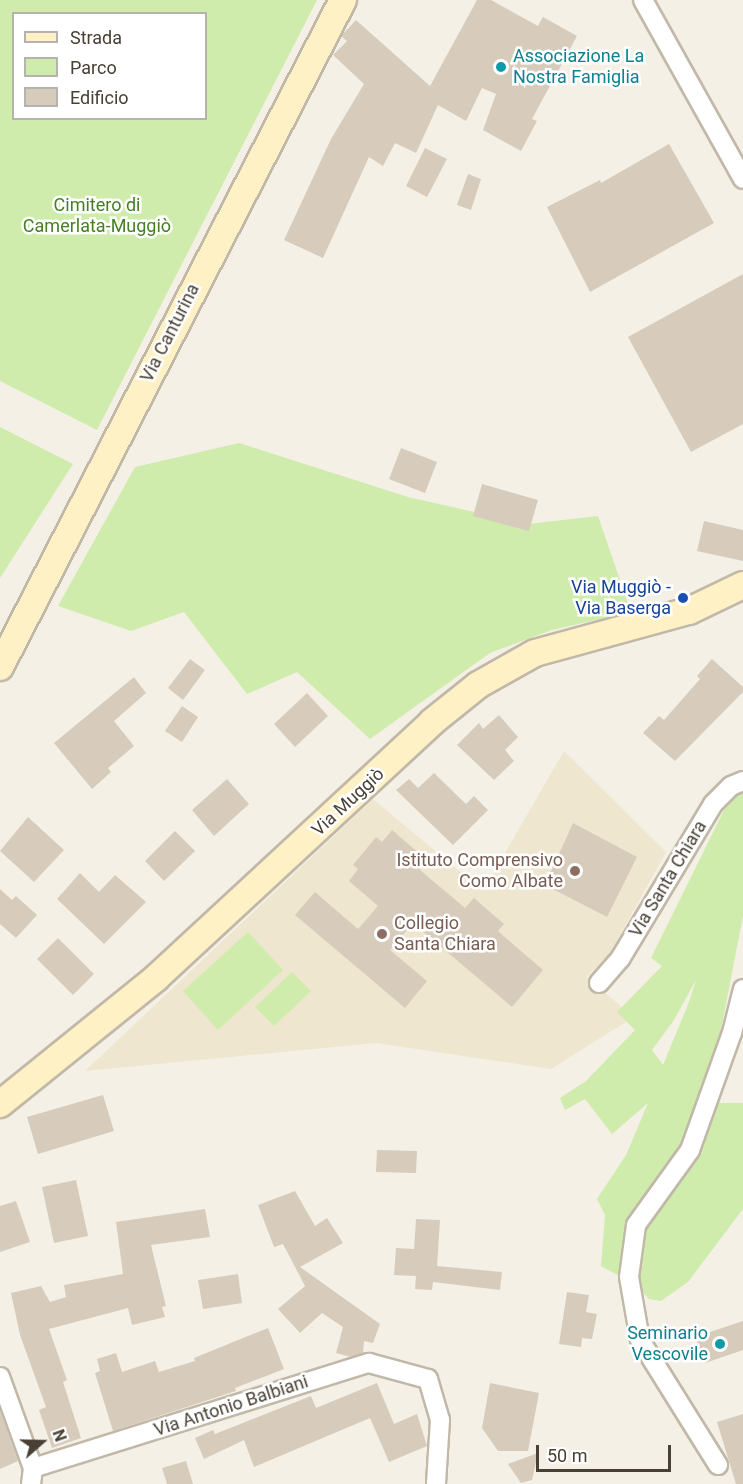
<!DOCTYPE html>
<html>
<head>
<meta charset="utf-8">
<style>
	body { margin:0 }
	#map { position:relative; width:743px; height:1484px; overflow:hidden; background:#f4f0e6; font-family:Roboto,sans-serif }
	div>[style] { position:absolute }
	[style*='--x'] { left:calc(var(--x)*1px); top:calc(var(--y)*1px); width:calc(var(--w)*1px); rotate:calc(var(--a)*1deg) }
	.education>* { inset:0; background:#efe6cf }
	.green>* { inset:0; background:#cfecac }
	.building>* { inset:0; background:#d7ccbb }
	.roads { filter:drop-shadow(2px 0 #c1b8a8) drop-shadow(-2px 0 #c1b8a8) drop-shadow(0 2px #c1b8a8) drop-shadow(0 -2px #c1b8a8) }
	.street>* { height:18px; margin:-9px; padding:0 9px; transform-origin:9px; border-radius:9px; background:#fff }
	.secondary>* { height:26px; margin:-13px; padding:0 13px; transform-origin:13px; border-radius:13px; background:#fff1c6 }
	.dots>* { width:16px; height:16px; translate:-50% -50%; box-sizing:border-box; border:3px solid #fff; border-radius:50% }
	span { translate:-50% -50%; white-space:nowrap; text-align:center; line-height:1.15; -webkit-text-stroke:5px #fff; paint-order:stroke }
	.culture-label { font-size:18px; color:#0d838f }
	.left { translate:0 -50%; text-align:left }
	.right { translate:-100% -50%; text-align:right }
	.park-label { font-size:18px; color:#457f23 }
	.street-label { font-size:18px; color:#484035 }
	.transit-label { font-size:18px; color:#164399 }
	.education-label { font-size:18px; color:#785e54 }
	.legend { position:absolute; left:12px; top:12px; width:195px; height:108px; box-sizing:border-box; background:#fff; border:2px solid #b6b3ae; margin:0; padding:8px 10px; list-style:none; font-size:18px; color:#484035 }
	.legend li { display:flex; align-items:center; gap:12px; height:30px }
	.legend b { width:30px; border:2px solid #b6b3ae }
	.north { position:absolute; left:12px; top:1412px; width:60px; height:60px; -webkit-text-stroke:4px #fff; paint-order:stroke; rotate:70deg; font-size:16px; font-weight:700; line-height:24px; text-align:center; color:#484035 }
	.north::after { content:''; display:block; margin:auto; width:21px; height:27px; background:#484035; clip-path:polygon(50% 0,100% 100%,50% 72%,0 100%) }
	.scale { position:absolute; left:536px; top:1445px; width:135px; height:27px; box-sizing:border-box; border:3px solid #484035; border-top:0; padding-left:8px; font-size:18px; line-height:21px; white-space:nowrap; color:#484035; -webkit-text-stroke:4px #fff; paint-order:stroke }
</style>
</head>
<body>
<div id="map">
	<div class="education">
		<div style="clip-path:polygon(564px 751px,666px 852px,609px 955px,586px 977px,634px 1017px,551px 1069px,376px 1043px,85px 1071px,373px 799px,483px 891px)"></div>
	</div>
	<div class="green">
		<div style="clip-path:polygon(evenodd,0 0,317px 0,97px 430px,0 381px,0 0,14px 14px,206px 14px,206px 118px,14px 118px,14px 14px)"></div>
		<div style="clip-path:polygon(0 427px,73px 464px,0 578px)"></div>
		<div style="clip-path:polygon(239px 443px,408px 497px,528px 524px,598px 516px,631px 612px,552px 630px,490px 653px,370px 739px,297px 672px,247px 694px,184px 612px,131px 631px,58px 606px,135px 467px)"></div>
		<div style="clip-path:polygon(evenodd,743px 792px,743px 916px,715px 1061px,726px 1072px,719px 1103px,743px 1103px,743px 1209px,688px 1282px,661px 1301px,649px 1299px,636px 1285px,601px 1266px,605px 1215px,597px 1199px,626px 1155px,648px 1103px,612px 1134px,585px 1099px,565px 1110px,560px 1098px,586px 1081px,635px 1030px,617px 1012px,662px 966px,651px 958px,728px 802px,743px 792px,696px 980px,689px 1002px,663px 1065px,652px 1050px,674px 1020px,696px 980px)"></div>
		<div style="clip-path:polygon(248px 932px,283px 970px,218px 1030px,183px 991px)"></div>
		<div style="clip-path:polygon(292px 972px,311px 991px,274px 1026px,255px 1007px)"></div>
	</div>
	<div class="building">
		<div style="clip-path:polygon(477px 0,491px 0,538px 26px,543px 17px,577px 36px,532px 119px,537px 121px,521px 151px,483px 130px,496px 94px,482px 88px,466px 121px,438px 105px,416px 153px,395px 143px,383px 166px,369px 157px,323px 258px,284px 240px,331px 139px,364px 84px,333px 55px,347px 41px,341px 36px,356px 20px,430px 86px)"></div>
		<div style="clip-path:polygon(669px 144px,714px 223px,590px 292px,547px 207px,600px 180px,601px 183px)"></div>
		<div style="clip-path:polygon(425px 148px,447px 159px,427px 197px,406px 186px)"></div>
		<div style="clip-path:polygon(468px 174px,481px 179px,471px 210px,457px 205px)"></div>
		<div style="clip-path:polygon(743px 274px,743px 424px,691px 452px,628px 337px)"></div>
		<div style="clip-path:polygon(401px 448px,437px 462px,425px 493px,389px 479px)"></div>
		<div style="clip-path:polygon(482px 484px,538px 500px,529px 531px,473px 516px)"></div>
		<div style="clip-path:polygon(704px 521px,743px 530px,743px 561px,697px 551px)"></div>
		<div style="clip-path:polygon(190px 659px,205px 670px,183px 700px,168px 688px)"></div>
		<div style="clip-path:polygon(712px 659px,743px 687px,743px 692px,675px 761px,643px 733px,659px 716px,664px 720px,700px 679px,697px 676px)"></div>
		<div style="clip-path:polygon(134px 677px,146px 693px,114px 721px,134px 746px,108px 768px,111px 772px,92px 789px,54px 743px)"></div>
		<div style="clip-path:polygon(307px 693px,328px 716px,295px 747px,274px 724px)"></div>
		<div style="clip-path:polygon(182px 706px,198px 717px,182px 742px,165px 731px)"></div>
		<div style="clip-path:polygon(499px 715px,518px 737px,505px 750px,514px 761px,494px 780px,457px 745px,479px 723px,483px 729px)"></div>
		<div style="clip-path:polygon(434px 773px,466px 804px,474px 796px,488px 810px,453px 845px,396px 790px,409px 779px,418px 788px)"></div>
		<div style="clip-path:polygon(227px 779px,249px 804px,214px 836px,192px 810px)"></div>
		<div style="clip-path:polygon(28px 817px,64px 850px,34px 882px,0 851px)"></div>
		<div style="clip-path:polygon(573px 823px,637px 857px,607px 917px,545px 885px)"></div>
		<div style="clip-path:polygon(392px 830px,428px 861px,420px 870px,465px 908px,474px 898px,504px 924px,498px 931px,543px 970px,512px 1007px,413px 923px,390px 950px,427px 981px,405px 1008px,295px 915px,315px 892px,358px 929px,378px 906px,349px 881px,358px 869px,353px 865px,376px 837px,382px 842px)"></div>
		<div style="clip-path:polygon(175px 831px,195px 851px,164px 881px,145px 861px)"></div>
		<div style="clip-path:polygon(80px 873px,99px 892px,115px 875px,146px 902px,104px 944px,57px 899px)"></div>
		<div style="clip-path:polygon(0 889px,12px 900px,16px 896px,37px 915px,16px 938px,0 924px)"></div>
		<div style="clip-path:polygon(58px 938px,94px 974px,73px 995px,37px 959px)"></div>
		<div style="clip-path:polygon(103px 1095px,114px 1131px,38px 1154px,27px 1117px)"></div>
		<div style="clip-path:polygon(377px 1150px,417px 1151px,416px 1173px,376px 1172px)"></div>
		<div style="clip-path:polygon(76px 1180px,88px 1236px,54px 1243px,42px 1187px)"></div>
		<div style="clip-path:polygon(295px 1191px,315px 1226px,327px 1218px,343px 1243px,300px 1267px,380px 1324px,373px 1343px,364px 1341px,363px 1353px,351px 1357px,336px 1353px,343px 1327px,322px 1313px,300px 1333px,278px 1309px,305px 1286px,283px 1244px,274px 1247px,258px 1205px)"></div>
		<div style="clip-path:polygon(16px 1201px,30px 1242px,0 1252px,0 1206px)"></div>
		<div style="clip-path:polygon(205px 1209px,210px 1237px,151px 1245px,166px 1306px,162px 1307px,165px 1317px,132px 1325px,128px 1308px,49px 1329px,67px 1380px,63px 1382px,81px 1438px,52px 1448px,39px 1410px,46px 1407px,20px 1335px,11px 1293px,41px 1286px,50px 1302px,66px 1297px,64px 1285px,123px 1274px,116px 1222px)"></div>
		<div style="clip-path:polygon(416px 1219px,440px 1220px,437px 1266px,502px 1272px,500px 1290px,433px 1282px,432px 1290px,415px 1289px,416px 1276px,394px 1275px,396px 1248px,414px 1249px)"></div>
		<div style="clip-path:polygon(238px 1274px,242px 1303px,203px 1309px,198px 1280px)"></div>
		<div style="clip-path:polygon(567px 1292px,589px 1295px,586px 1312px,597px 1314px,592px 1339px,582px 1338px,581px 1347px,559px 1344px)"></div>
		<div style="clip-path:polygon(743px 1321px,743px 1350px,705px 1363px,695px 1337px)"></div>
		<div style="clip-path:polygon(268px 1328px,284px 1369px,235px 1388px,236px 1391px,113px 1431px,95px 1373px,100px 1371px,97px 1359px,116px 1353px,122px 1372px,155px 1361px,159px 1372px,195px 1361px,194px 1358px)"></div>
		<div style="clip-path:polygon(377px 1383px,394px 1424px,417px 1414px,427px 1446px,389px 1462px,370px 1418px,254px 1467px,244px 1440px,204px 1459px,195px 1438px,213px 1430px,215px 1434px,311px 1396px,316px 1408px)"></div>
		<div style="clip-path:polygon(490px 1383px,539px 1393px,528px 1451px,498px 1451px,482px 1428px)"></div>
		<div style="clip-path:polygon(0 1411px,18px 1461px,0 1469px)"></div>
		<div style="clip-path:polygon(743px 1414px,743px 1484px,736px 1484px,717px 1422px)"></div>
		<div style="clip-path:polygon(538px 1453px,532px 1480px,521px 1483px,508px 1464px)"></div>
		<div style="clip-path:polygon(186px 1461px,193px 1484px,167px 1484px,162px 1468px)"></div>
	</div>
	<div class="roads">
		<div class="street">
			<div style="--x:643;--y:0;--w:205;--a:60.8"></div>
			<div style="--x:599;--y:983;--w:32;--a:-49"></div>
			<div style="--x:620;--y:959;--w:181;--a:-59"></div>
			<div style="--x:713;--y:804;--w:25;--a:-45"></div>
			<div style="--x:731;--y:786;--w:13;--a:-23"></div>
			<div style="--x:0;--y:1377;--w:97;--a:70.1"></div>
			<div style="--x:33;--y:1468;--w:16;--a:97"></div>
			<div style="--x:718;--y:1465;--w:147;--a:-122"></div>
			<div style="--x:640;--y:1340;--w:64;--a:-99.9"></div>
			<div style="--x:629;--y:1277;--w:52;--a:-82.3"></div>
			<div style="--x:636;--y:1225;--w:92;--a:-54.2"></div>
			<div style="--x:690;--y:1150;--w:124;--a:-70.3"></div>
			<div style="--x:732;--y:1033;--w:45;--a:-76"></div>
			<div style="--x:33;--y:1468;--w:352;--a:-17.4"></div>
			<div style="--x:369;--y:1363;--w:61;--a:15.2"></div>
			<div style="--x:428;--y:1379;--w:43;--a:73.7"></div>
			<div style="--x:440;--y:1420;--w:64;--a:93.6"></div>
		</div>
		<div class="secondary">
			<div style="--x:0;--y:667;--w:750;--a:-62.79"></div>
			<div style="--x:0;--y:1104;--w:201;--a:-38.9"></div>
			<div style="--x:156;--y:978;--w:376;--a:-42.8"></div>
			<div style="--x:432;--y:722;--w:59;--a:-38.8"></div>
			<div style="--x:478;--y:685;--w:65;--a:-29.3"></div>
			<div style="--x:535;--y:653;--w:160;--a:-15.3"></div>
			<div style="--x:689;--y:611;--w:60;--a:-25.7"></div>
		</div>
	</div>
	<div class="dots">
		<div style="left:501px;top:67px;background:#0f9aa8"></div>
		<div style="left:683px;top:598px;background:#1a4fb4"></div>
		<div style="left:575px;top:871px;background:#8d6e63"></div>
		<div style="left:382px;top:934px;background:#8d6e63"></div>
		<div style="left:720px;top:1344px;background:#0f9aa8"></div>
	</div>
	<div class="culture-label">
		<span class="left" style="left:513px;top:67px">Associazione La<br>Nostra Famiglia</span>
		<span class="right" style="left:708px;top:1344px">Seminario<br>Vescovile</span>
	</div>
	<div class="park-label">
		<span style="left:97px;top:216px">Cimitero di<br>Camerlata-Muggiò</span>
	</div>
	<div class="street-label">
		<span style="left:170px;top:333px;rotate:-63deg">Via Canturina</span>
		<span style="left:348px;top:802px;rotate:-43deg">Via Muggiò</span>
		<span style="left:668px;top:879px;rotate:-59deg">Via Santa Chiara</span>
		<span style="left:231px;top:1406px;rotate:-18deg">Via Antonio Balbiani</span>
	</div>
	<div class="transit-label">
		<span class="right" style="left:671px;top:598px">Via Muggiò -<br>Via Baserga</span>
	</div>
	<div class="education-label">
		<span class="right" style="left:563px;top:871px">Istituto Comprensivo<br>Como Albate</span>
		<span class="left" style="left:394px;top:934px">Collegio<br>Santa Chiara</span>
	</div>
	<ul class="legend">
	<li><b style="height:8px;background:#fff1c6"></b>Strada</li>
	<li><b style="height:16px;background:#cfecac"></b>Parco</li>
	<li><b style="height:16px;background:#d7ccbb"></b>Edificio</li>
	</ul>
	<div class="north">N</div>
	<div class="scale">50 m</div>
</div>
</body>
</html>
